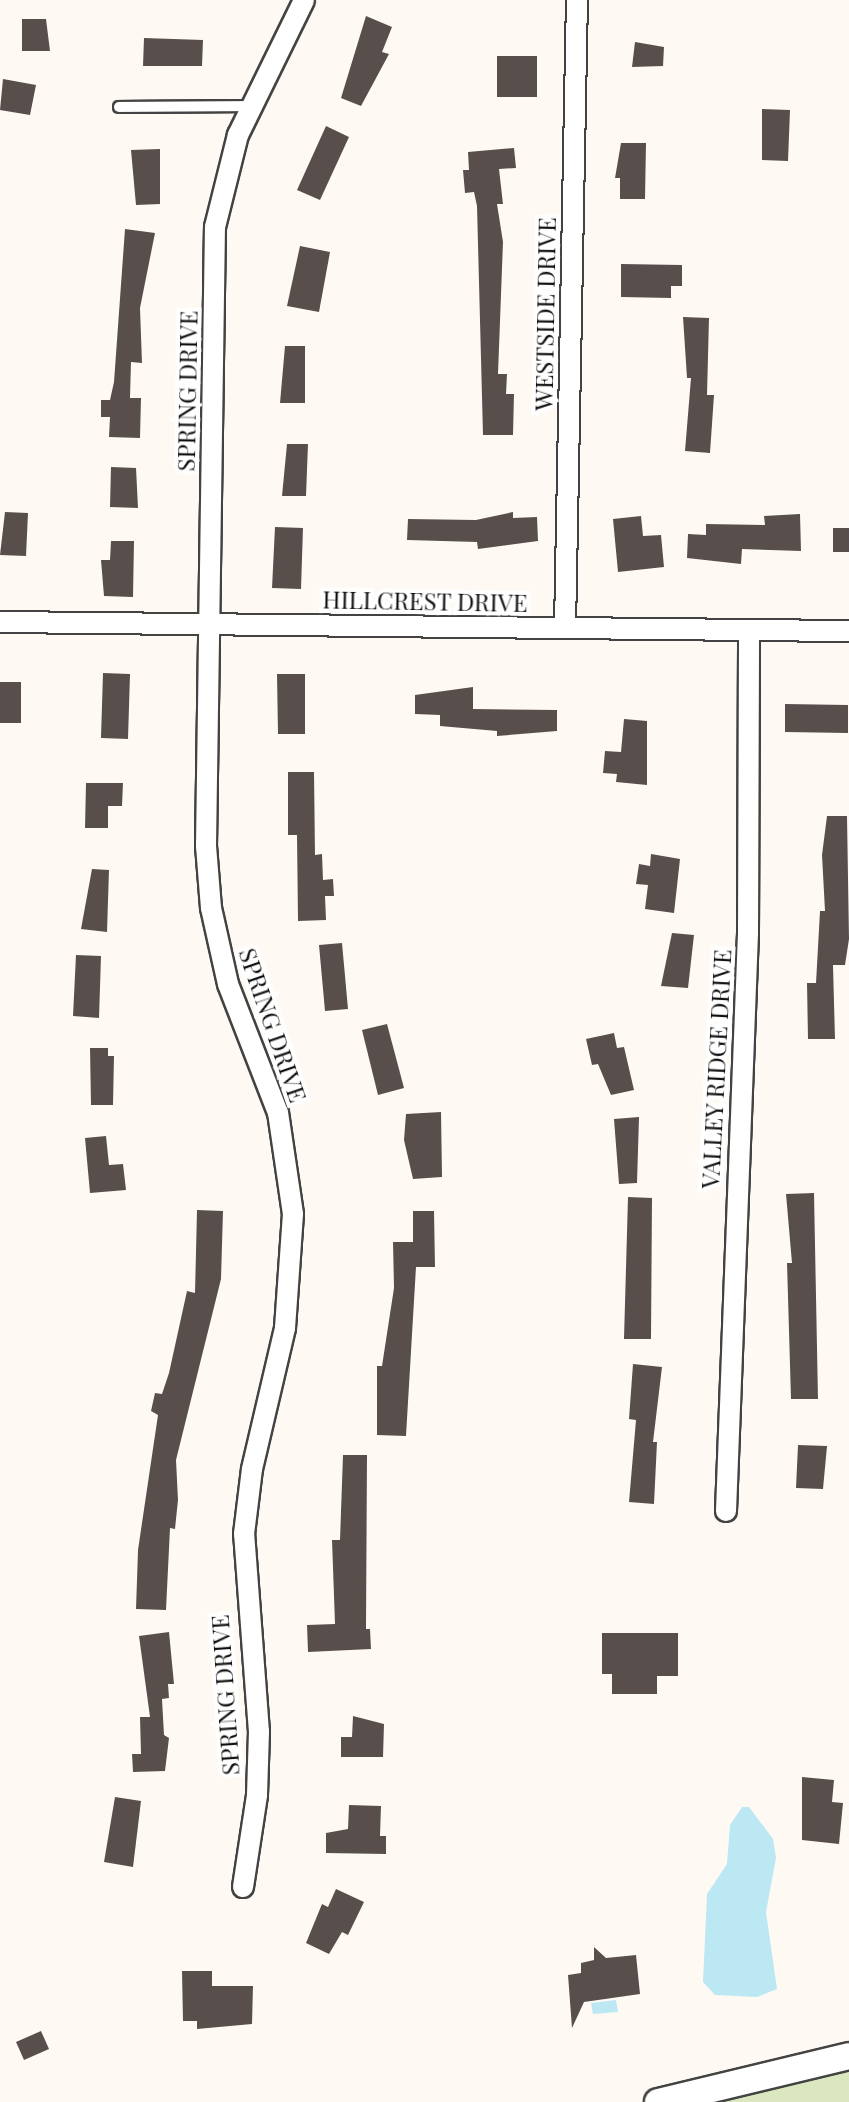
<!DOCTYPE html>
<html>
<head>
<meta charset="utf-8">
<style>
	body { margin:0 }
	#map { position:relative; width:849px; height:2102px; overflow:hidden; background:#fefaf3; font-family:"Playfair Display",serif }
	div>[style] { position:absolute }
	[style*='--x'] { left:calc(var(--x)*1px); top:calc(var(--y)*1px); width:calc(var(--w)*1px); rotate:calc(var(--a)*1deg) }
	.green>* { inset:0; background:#dbe7be }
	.water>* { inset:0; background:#bbe8f2 }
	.building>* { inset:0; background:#584f4d }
	.roads { filter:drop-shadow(2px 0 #434343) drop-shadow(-2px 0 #434343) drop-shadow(0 2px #434343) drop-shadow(0 -2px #434343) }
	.service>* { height:10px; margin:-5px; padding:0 5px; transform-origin:5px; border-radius:5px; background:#fff }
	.minor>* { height:20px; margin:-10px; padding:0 10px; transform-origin:10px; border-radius:10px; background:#fff }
	.tertiary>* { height:26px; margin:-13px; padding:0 13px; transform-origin:13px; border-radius:13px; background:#fff }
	span { translate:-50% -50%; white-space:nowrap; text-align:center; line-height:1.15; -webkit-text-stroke:8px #fff; paint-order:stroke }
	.street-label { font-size:24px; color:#101010 }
</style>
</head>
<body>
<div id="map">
	<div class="green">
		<div style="clip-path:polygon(849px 2070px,849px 2102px,699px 2102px,735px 2092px)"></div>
	</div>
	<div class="water">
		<div style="clip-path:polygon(742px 1807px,749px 1807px,773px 1839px,776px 1858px,766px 1912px,777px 1989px,757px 1997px,715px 1995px,703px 1982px,707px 1894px,727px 1864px,730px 1825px)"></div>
		<div style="clip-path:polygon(616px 2000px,618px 2012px,593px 2014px,591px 2003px)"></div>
	</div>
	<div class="building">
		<div style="clip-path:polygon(366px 16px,392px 27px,382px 52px,389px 54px,361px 106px,341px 98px)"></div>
		<div style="clip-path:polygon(22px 19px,46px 19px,50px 51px,22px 51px)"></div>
		<div style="clip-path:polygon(144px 38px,203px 40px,202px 66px,143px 66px)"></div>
		<div style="clip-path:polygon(635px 42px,664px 47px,663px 66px,632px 67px)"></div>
		<div style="clip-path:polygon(497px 56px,537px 56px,537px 97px,497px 97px)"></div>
		<div style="clip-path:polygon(3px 79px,36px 85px,30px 115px,0 110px)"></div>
		<div style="clip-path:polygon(762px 109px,790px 110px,788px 161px,762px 160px)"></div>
		<div style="clip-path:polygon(326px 126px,349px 137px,320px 200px,297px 190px)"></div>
		<div style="clip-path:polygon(621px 143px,646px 143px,645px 199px,620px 199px,620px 178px,615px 178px)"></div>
		<div style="clip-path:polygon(514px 148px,516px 168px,499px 169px,503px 204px,497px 204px,503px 242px,498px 374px,507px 374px,506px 394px,514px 394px,513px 435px,483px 435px,477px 206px,474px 192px,465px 193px,463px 170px,469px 170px,468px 152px)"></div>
		<div style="clip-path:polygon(160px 149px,160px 204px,136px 205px,131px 150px)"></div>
		<div style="clip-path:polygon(125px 229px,155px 233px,140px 308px,142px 363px,131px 362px,130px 398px,141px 398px,140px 438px,109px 437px,110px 417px,101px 417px,101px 400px,110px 400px,114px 382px)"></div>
		<div style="clip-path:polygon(300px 246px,330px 252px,319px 312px,287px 306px)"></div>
		<div style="clip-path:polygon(621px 264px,682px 265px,682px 286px,671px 286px,671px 298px,621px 297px)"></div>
		<div style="clip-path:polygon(683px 317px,709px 318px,707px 395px,714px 395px,710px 453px,685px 451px,691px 378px,687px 378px)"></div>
		<div style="clip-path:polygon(285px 346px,305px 346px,305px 403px,280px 403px)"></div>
		<div style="clip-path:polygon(287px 444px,308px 444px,306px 496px,282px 496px)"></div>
		<div style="clip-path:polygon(111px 467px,136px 468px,138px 508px,110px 507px)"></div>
		<div style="clip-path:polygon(5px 512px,28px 513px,26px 556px,0 555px)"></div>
		<div style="clip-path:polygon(513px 512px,513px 518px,537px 517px,538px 541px,478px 549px,477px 542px,407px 540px,408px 519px,476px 520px)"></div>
		<div style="clip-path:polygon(800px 514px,801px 551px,742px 549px,741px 564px,687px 558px,688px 534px,706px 535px,706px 524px,765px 525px,764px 516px)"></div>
		<div style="clip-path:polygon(641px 516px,643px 536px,661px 535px,664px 567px,618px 572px,613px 519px)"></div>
		<div style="clip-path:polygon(275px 527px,303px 528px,301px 589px,272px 588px)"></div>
		<div style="clip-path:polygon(833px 528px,849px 528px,849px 552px,833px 552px)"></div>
		<div style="clip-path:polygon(111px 541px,134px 541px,133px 597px,104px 596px,101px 560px,110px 560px)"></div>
		<div style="clip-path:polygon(103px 673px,130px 674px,128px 739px,101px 738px)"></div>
		<div style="clip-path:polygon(277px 674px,305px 674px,305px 734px,278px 734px)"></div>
		<div style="clip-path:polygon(0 682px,21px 682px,21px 723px,0 723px)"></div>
		<div style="clip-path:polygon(473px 687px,473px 709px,557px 710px,557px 731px,497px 736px,497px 731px,440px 726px,440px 715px,415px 714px,415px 695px)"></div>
		<div style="clip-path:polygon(785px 704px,848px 705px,848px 733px,785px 732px)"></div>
		<div style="clip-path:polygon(624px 719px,647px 721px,647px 785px,616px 782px,617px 774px,603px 773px,605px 751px,621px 752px)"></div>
		<div style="clip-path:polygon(288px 772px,314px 772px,315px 855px,322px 854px,323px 880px,333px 879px,334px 896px,325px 896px,326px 920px,298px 921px,297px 835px,288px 835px)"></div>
		<div style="clip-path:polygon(86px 783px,123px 783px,122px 806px,108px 806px,108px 828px,85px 828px)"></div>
		<div style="clip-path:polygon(827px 816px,847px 816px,849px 939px,845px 965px,833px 965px,835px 1039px,808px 1039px,807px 983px,816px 983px,820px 911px,825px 911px,822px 855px)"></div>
		<div style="clip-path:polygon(651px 854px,680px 859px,674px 913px,645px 909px,648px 885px,636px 884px,639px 864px,650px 866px)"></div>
		<div style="clip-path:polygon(92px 869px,109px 870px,107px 932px,81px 929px)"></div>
		<div style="clip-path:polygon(672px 933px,694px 935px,688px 988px,661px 986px)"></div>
		<div style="clip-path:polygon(342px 943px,348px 1009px,325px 1011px,319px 945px)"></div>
		<div style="clip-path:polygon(76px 955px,101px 956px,99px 1018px,73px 1016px)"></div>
		<div style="clip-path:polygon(387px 1024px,404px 1088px,378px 1095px,362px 1030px)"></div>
		<div style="clip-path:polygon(614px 1033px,617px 1048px,624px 1047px,634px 1090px,611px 1095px,598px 1064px,592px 1065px,586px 1039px)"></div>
		<div style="clip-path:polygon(90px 1048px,108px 1048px,108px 1056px,114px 1056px,113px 1105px,91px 1105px)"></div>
		<div style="clip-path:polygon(441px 1112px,442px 1177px,413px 1179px,404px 1140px,406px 1114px)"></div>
		<div style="clip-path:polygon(639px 1117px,637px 1183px,619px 1184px,614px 1119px)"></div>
		<div style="clip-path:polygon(106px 1136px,109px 1165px,123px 1164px,126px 1190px,90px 1193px,85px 1138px)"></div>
		<div style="clip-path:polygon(814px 1193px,818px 1399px,791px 1399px,787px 1263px,792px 1263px,786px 1194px)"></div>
		<div style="clip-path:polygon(628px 1197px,652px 1198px,651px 1339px,624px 1339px)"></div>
		<div style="clip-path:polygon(197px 1210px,223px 1211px,221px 1279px,176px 1460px,178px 1500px,175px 1529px,170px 1528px,166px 1610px,136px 1609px,138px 1550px,158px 1415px,151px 1411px,155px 1393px,162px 1394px,169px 1373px,187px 1291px,195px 1293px)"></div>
		<div style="clip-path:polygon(413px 1211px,434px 1211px,435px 1267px,416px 1267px,406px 1436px,377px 1435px,377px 1366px,382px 1366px,394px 1288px,393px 1242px,413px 1242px)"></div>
		<div style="clip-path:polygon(633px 1364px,662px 1367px,653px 1442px,657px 1442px,654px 1504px,629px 1502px,636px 1420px,629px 1419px)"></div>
		<div style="clip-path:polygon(798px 1445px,827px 1446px,823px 1489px,796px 1488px)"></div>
		<div style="clip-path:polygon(343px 1455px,367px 1455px,366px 1629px,370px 1629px,371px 1649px,308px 1652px,307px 1625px,335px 1624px,332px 1540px,340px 1540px)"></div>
		<div style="clip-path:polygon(169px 1632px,174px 1684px,168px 1684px,169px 1698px,162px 1699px,164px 1735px,169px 1738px,165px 1771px,133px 1772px,132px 1754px,141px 1754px,140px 1717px,150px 1717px,139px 1636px)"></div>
		<div style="clip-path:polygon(602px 1633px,678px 1633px,678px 1676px,657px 1676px,657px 1694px,612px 1694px,612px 1674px,602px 1674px)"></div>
		<div style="clip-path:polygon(353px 1716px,384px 1724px,383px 1757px,341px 1757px,341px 1737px,352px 1737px)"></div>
		<div style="clip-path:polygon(802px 1777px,834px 1780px,832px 1802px,843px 1803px,839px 1844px,802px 1840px)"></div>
		<div style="clip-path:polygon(115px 1797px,141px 1801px,133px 1867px,104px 1862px)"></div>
		<div style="clip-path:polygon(349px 1805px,381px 1806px,380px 1836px,386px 1836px,386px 1854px,326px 1853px,326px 1833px,348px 1829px)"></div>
		<div style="clip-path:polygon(336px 1889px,364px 1902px,348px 1935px,342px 1932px,329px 1954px,306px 1943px,322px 1904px,328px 1907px)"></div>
		<div style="clip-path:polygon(594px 1947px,606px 1958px,636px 1955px,640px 1994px,584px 2002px,572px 2028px,568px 1975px,581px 1973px,581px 1963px,594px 1960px)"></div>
		<div style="clip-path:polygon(182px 1971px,212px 1971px,212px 1986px,253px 1986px,252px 2024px,197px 2029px,197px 2021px,183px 2021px)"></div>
		<div style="clip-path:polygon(41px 2031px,49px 2049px,24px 2060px,16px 2042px)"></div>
	</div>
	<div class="roads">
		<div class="service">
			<div style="--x:119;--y:107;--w:134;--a:-0.4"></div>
		</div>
		<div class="minor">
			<div style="--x:0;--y:622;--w:849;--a:0.61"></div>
			<div style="--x:565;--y:628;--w:628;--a:-88.91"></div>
			<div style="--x:726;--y:1511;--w:578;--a:-87.82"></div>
			<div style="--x:748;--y:933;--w:303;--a:-89.8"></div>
			<div style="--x:243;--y:1887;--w:93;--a:-81.3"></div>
			<div style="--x:257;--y:1795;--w:63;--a:-88.2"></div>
			<div style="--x:259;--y:1732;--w:199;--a:-94.3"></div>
			<div style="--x:244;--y:1534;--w:65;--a:-83"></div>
			<div style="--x:252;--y:1469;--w:145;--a:-76.8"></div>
			<div style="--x:285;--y:1328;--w:114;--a:-86"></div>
			<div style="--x:293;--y:1214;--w:102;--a:-98.4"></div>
			<div style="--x:278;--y:1113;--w:138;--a:-111.2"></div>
			<div style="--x:228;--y:984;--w:78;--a:-102.6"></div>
			<div style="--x:211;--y:908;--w:62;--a:-94.6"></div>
			<div style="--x:206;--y:846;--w:619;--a:-89.17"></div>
			<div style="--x:215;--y:227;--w:95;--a:-76"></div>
			<div style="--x:238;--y:135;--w:150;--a:-63.9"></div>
		</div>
		<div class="tertiary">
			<div style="--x:658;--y:2102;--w:196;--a:-13.5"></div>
		</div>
	</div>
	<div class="street-label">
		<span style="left:545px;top:314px;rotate:-89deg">WESTSIDE DRIVE</span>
		<span style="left:187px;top:391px;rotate:-89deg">SPRING DRIVE</span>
		<span style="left:425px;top:601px;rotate:1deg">HILLCREST DRIVE</span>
		<span style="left:273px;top:1025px;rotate:71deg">SPRING DRIVE</span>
		<span style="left:716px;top:1069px;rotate:-87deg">VALLEY RIDGE DRIVE</span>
		<span style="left:225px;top:1695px;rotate:-94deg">SPRING DRIVE</span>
	</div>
</div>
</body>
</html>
